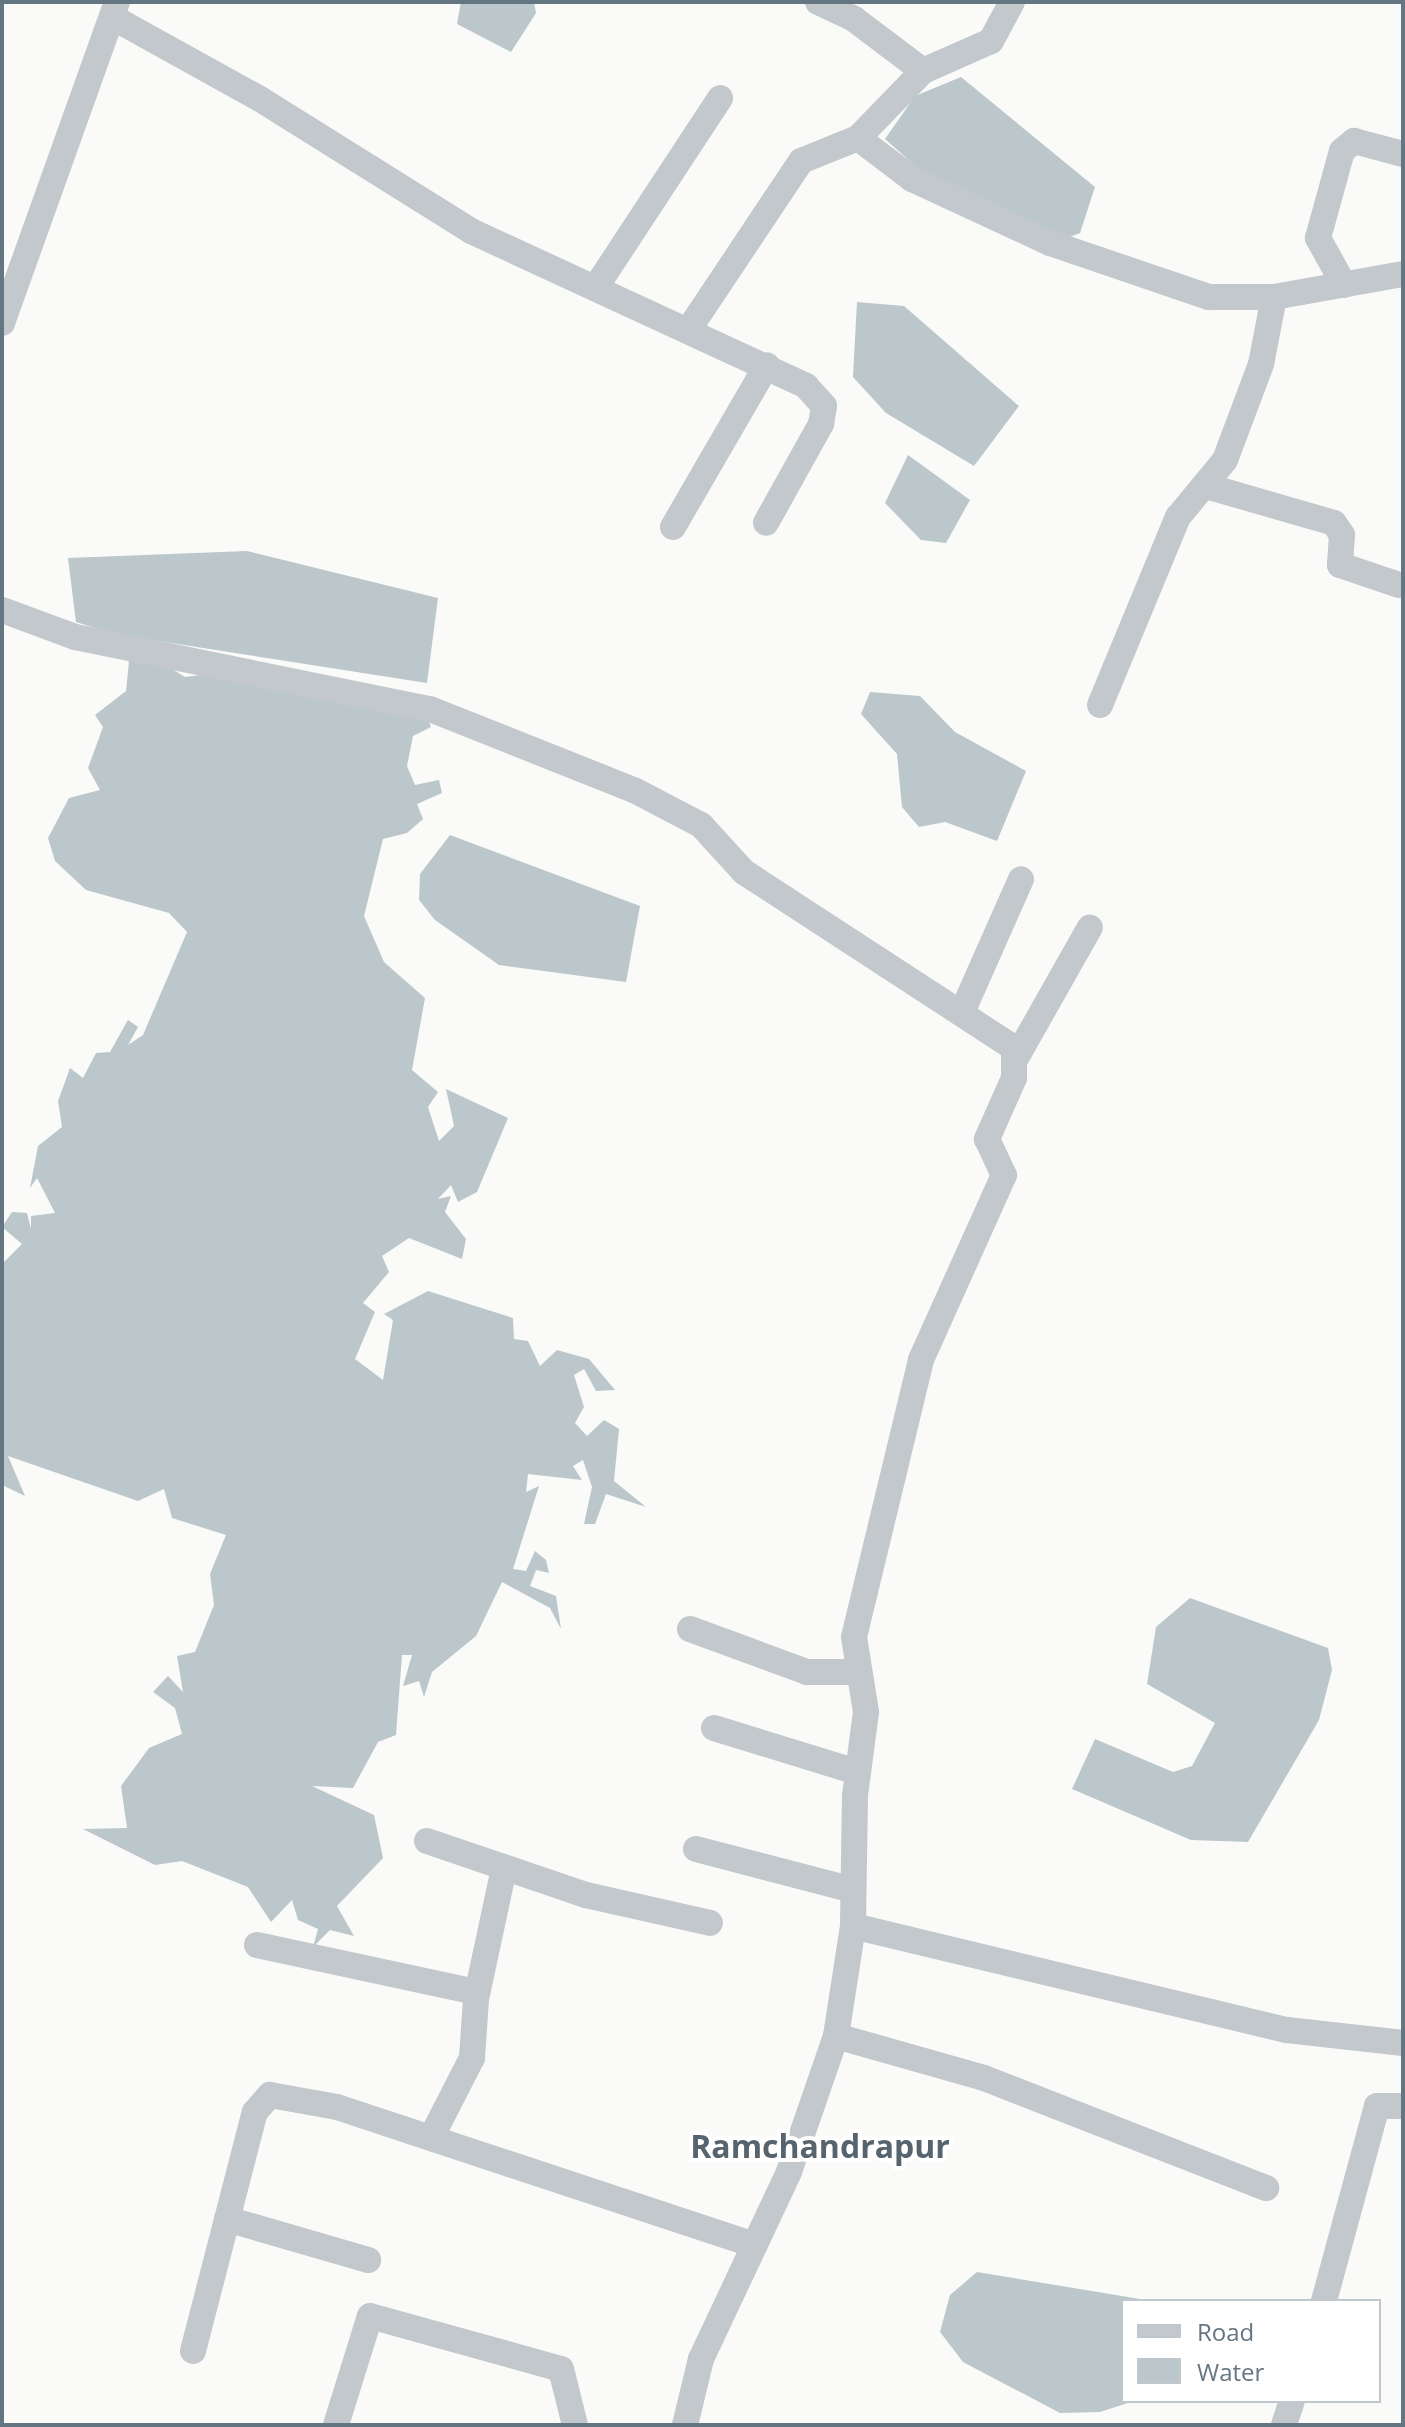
<!DOCTYPE html>
<html>
<head>
<meta charset="utf-8">
<style>
	body { margin:0 }
	#map { position:relative; width:1405px; height:2427px; overflow:hidden; background:#fafaf8; font-family:"Open Sans",sans-serif }
	div>[style] { position:absolute }
	[style*='--x'] { left:calc(var(--x)*1px); top:calc(var(--y)*1px); width:calc(var(--w)*1px); rotate:calc(var(--a)*1deg) }
	.water>* { inset:0; background:#bbc7cb }
	.minor>* { height:26px; margin:-13px; padding:0 13px; transform-origin:13px; border-radius:13px; background:#c3c8cc }
	span { translate:-50% -50%; white-space:nowrap; text-align:center; line-height:1.15; -webkit-text-stroke:8px #fff; paint-order:stroke }
	.district-label { font-size:32px; color:#57646e; font-weight:700 }
	.frame { position:absolute; inset:0; border:4px solid #657683; pointer-events:none }
	.legend { position:absolute; left:1121px; top:2299px; width:260px; height:104px; box-sizing:border-box; background:#fff; border:2px solid #c1c8cd; margin:0; padding:10px 14px; list-style:none; font-size:24px; color:#657683 }
	.legend li { display:flex; align-items:center; gap:16px; height:40px }
	.legend b { width:40px; border:2px solid #c1c8cd }
</style>
</head>
<body>
<div id="map">
	<div class="water">
		<div style="clip-path:polygon(461px 2px,534px 2px,536px 13px,511px 52px,457px 24px)"></div>
		<div style="clip-path:polygon(961px 77px,1095px 187px,1080px 233px,1056px 242px,941px 189px,885px 139px,915px 96px)"></div>
		<div style="clip-path:polygon(857px 302px,904px 306px,1019px 406px,974px 466px,886px 413px,853px 377px)"></div>
		<div style="clip-path:polygon(908px 455px,970px 500px,946px 543px,921px 540px,885px 503px)"></div>
		<div style="clip-path:polygon(247px 551px,438px 598px,427px 683px,113px 634px,76px 622px,68px 558px)"></div>
		<div style="clip-path:polygon(152px 657px,185px 677px,240px 670px,426px 714px,431px 727px,413px 736px,407px 766px,415px 785px,439px 780px,442px 793px,417px 804px,423px 819px,407px 833px,383px 839px,364px 916px,384px 962px,425px 998px,412px 1070px,438px 1092px,428px 1107px,439px 1141px,454px 1126px,446px 1089px,508px 1118px,477px 1192px,458px 1202px,451px 1185px,438px 1199px,451px 1196px,445px 1212px,466px 1239px,462px 1259px,409px 1238px,382px 1256px,389px 1272px,363px 1303px,375px 1312px,355px 1359px,383px 1380px,393px 1320px,384px 1314px,428px 1291px,513px 1318px,514px 1339px,528px 1341px,540px 1366px,557px 1350px,589px 1359px,615px 1390px,596px 1391px,584px 1369px,574px 1375px,584px 1407px,575px 1423px,587px 1436px,604px 1420px,619px 1429px,614px 1481px,646px 1507px,606px 1494px,595px 1524px,584px 1524px,592px 1487px,583px 1460px,573px 1466px,582px 1480px,528px 1474px,526px 1492px,539px 1486px,513px 1569px,526px 1571px,535px 1551px,546px 1560px,549px 1573px,536px 1570px,530px 1586px,556px 1596px,561px 1629px,550px 1608px,502px 1582px,476px 1636px,432px 1672px,424px 1697px,419px 1681px,403px 1686px,412px 1655px,402px 1655px,396px 1735px,378px 1742px,353px 1788px,312px 1786px,374px 1815px,383px 1858px,337px 1906px,354px 1936px,330px 1930px,313px 1947px,318px 1929px,298px 1920px,292px 1900px,271px 1922px,248px 1887px,182px 1861px,155px 1865px,83px 1829px,127px 1828px,121px 1786px,149px 1748px,182px 1734px,175px 1708px,153px 1692px,168px 1676px,183px 1692px,177px 1656px,195px 1652px,214px 1605px,210px 1574px,226px 1535px,172px 1518px,164px 1489px,138px 1501px,8px 1456px,25px 1496px,2px 1485px,2px 1264px,22px 1244px,2px 1227px,12px 1212px,27px 1213px,31px 1229px,31px 1216px,55px 1213px,37px 1178px,30px 1188px,38px 1146px,62px 1127px,58px 1101px,70px 1068px,83px 1078px,96px 1053px,110px 1052px,128px 1020px,138px 1027px,128px 1045px,143px 1035px,187px 932px,169px 913px,86px 890px,55px 861px,48px 838px,69px 798px,100px 790px,88px 768px,103px 727px,95px 715px,126px 691px,129px 661px)"></div>
		<div style="clip-path:polygon(870px 692px,920px 696px,955px 732px,1026px 771px,997px 841px,945px 822px,919px 827px,902px 807px,897px 754px,861px 714px)"></div>
		<div style="clip-path:polygon(450px 835px,640px 906px,626px 982px,499px 965px,435px 920px,419px 900px,420px 874px)"></div>
		<div style="clip-path:polygon(1190px 1598px,1328px 1648px,1332px 1670px,1319px 1720px,1248px 1842px,1191px 1840px,1072px 1789px,1095px 1739px,1173px 1772px,1192px 1766px,1215px 1723px,1147px 1684px,1156px 1627px)"></div>
		<div style="clip-path:polygon(977px 2272px,1152px 2301px,1123px 2301px,1123px 2401px,1134px 2401px,1100px 2412px,1060px 2413px,963px 2362px,940px 2332px,950px 2295px)"></div>
	</div>
	<div class="minor">
		<div style="--x:818;--y:2;--w:40;--a:25"></div>
		<div style="--x:854;--y:19;--w:86;--a:37"></div>
		<div style="--x:112;--y:17;--w:169;--a:29"></div>
		<div style="--x:260;--y:99;--w:249;--a:32"></div>
		<div style="--x:471;--y:231;--w:369;--a:24.8"></div>
		<div style="--x:806;--y:386;--w:27;--a:48"></div>
		<div style="--x:824;--y:406;--w:18;--a:99"></div>
		<div style="--x:821;--y:424;--w:113;--a:119.1"></div>
		<div style="--x:858;--y:138;--w:68;--a:37.2"></div>
		<div style="--x:912;--y:179;--w:152;--a:24.9"></div>
		<div style="--x:1050;--y:243;--w:168;--a:18.8"></div>
		<div style="--x:1209;--y:297;--w:65;--a:0"></div>
		<div style="--x:1274;--y:297;--w:131;--a:-10.1"></div>
		<div style="--x:1344;--y:285;--w:54;--a:-119"></div>
		<div style="--x:1318;--y:238;--w:90;--a:-74.6"></div>
		<div style="--x:1342;--y:151;--w:16;--a:-40"></div>
		<div style="--x:1354;--y:141;--w:51;--a:14.9"></div>
		<div style="--x:596;--y:287;--w:226;--a:-56.7"></div>
		<div style="--x:2;--y:323;--w:341;--a:-70.3"></div>
		<div style="--x:689;--y:329;--w:202;--a:-56.3"></div>
		<div style="--x:801;--y:161;--w:61;--a:-22"></div>
		<div style="--x:858;--y:138;--w:93;--a:-45.9"></div>
		<div style="--x:923;--y:71;--w:74;--a:-23.8"></div>
		<div style="--x:991;--y:41;--w:44;--a:-61.7"></div>
		<div style="--x:1206;--y:486;--w:133;--a:16.1"></div>
		<div style="--x:1334;--y:523;--w:14;--a:56"></div>
		<div style="--x:1342;--y:535;--w:30;--a:94"></div>
		<div style="--x:1340;--y:565;--w:62;--a:18.7"></div>
		<div style="--x:673;--y:527;--w:187;--a:-59.9"></div>
		<div style="--x:2;--y:610;--w:78;--a:20.3"></div>
		<div style="--x:75;--y:637;--w:362;--a:11.5"></div>
		<div style="--x:430;--y:709;--w:219;--a:21.7"></div>
		<div style="--x:634;--y:790;--w:76;--a:27.6"></div>
		<div style="--x:701;--y:825;--w:64;--a:47.5"></div>
		<div style="--x:744;--y:872;--w:322;--a:33.1"></div>
		<div style="--x:1014;--y:1048;--w:30;--a:90"></div>
		<div style="--x:1014;--y:1078;--w:67;--a:113.9"></div>
		<div style="--x:987;--y:1139;--w:40;--a:65"></div>
		<div style="--x:1004;--y:1175;--w:203;--a:114.2"></div>
		<div style="--x:921;--y:1360;--w:285;--a:103.6"></div>
		<div style="--x:854;--y:1637;--w:76;--a:80.9"></div>
		<div style="--x:866;--y:1712;--w:84;--a:97.5"></div>
		<div style="--x:855;--y:1795;--w:131;--a:90.9"></div>
		<div style="--x:853;--y:1926;--w:111;--a:98.8"></div>
		<div style="--x:836;--y:2036;--w:144;--a:109.1"></div>
		<div style="--x:789;--y:2172;--w:207;--a:115.2"></div>
		<div style="--x:701;--y:2359;--w:68;--a:103.6"></div>
		<div style="--x:1100;--y:705;--w:204;--a:-67.5"></div>
		<div style="--x:1178;--y:517;--w:74;--a:-50.5"></div>
		<div style="--x:1225;--y:460;--w:103;--a:-69.4"></div>
		<div style="--x:1261;--y:364;--w:68;--a:-79"></div>
		<div style="--x:963;--y:1010;--w:143;--a:-66.1"></div>
		<div style="--x:1016;--y:1058;--w:150;--a:-60.5"></div>
		<div style="--x:690;--y:1629;--w:125;--a:20.2"></div>
		<div style="--x:807;--y:1672;--w:52;--a:0"></div>
		<div style="--x:714;--y:1728;--w:150;--a:17.1"></div>
		<div style="--x:427;--y:1841;--w:168;--a:18.8"></div>
		<div style="--x:586;--y:1895;--w:127;--a:12.7"></div>
		<div style="--x:696;--y:1849;--w:162;--a:14.6"></div>
		<div style="--x:853;--y:1926;--w:446;--a:13.5"></div>
		<div style="--x:1287;--y:2030;--w:117;--a:6.4"></div>
		<div style="--x:257;--y:1945;--w:225;--a:12.1"></div>
		<div style="--x:836;--y:2036;--w:154;--a:15.8"></div>
		<div style="--x:984;--y:2078;--w:303;--a:21.3"></div>
		<div style="--x:431;--y:2138;--w:90;--a:-62.9"></div>
		<div style="--x:472;--y:2058;--w:59;--a:-86.1"></div>
		<div style="--x:476;--y:1999;--w:134;--a:-77.9"></div>
		<div style="--x:227;--y:2219;--w:147;--a:16.2"></div>
		<div style="--x:1324;--y:2301;--w:202;--a:-74.8"></div>
		<div style="--x:1377;--y:2106;--w:26;--a:0"></div>
		<div style="--x:193;--y:2351;--w:247;--a:-75.5"></div>
		<div style="--x:255;--y:2112;--w:23;--a:-49"></div>
		<div style="--x:270;--y:2095;--w:68;--a:10.2"></div>
		<div style="--x:337;--y:2107;--w:440;--a:18.3"></div>
		<div style="--x:336;--y:2425;--w:114;--a:-72.7"></div>
		<div style="--x:370;--y:2316;--w:198;--a:15.5"></div>
		<div style="--x:561;--y:2369;--w:58;--a:76"></div>
		<div style="--x:1284;--y:2425;--w:25;--a:-72"></div>
	</div>
	<div class="district-label">
		<span style="left:820px;top:2146px">Ramchandrapur</span>
	</div>
	<div class="frame"></div>
	<ul class="legend">
	<li><b style="height:10px;background:#c3c8cc"></b>Road</li>
	<li><b style="height:22px;background:#bbc7cb"></b>Water</li>
	</ul>
</div>
</body>
</html>
